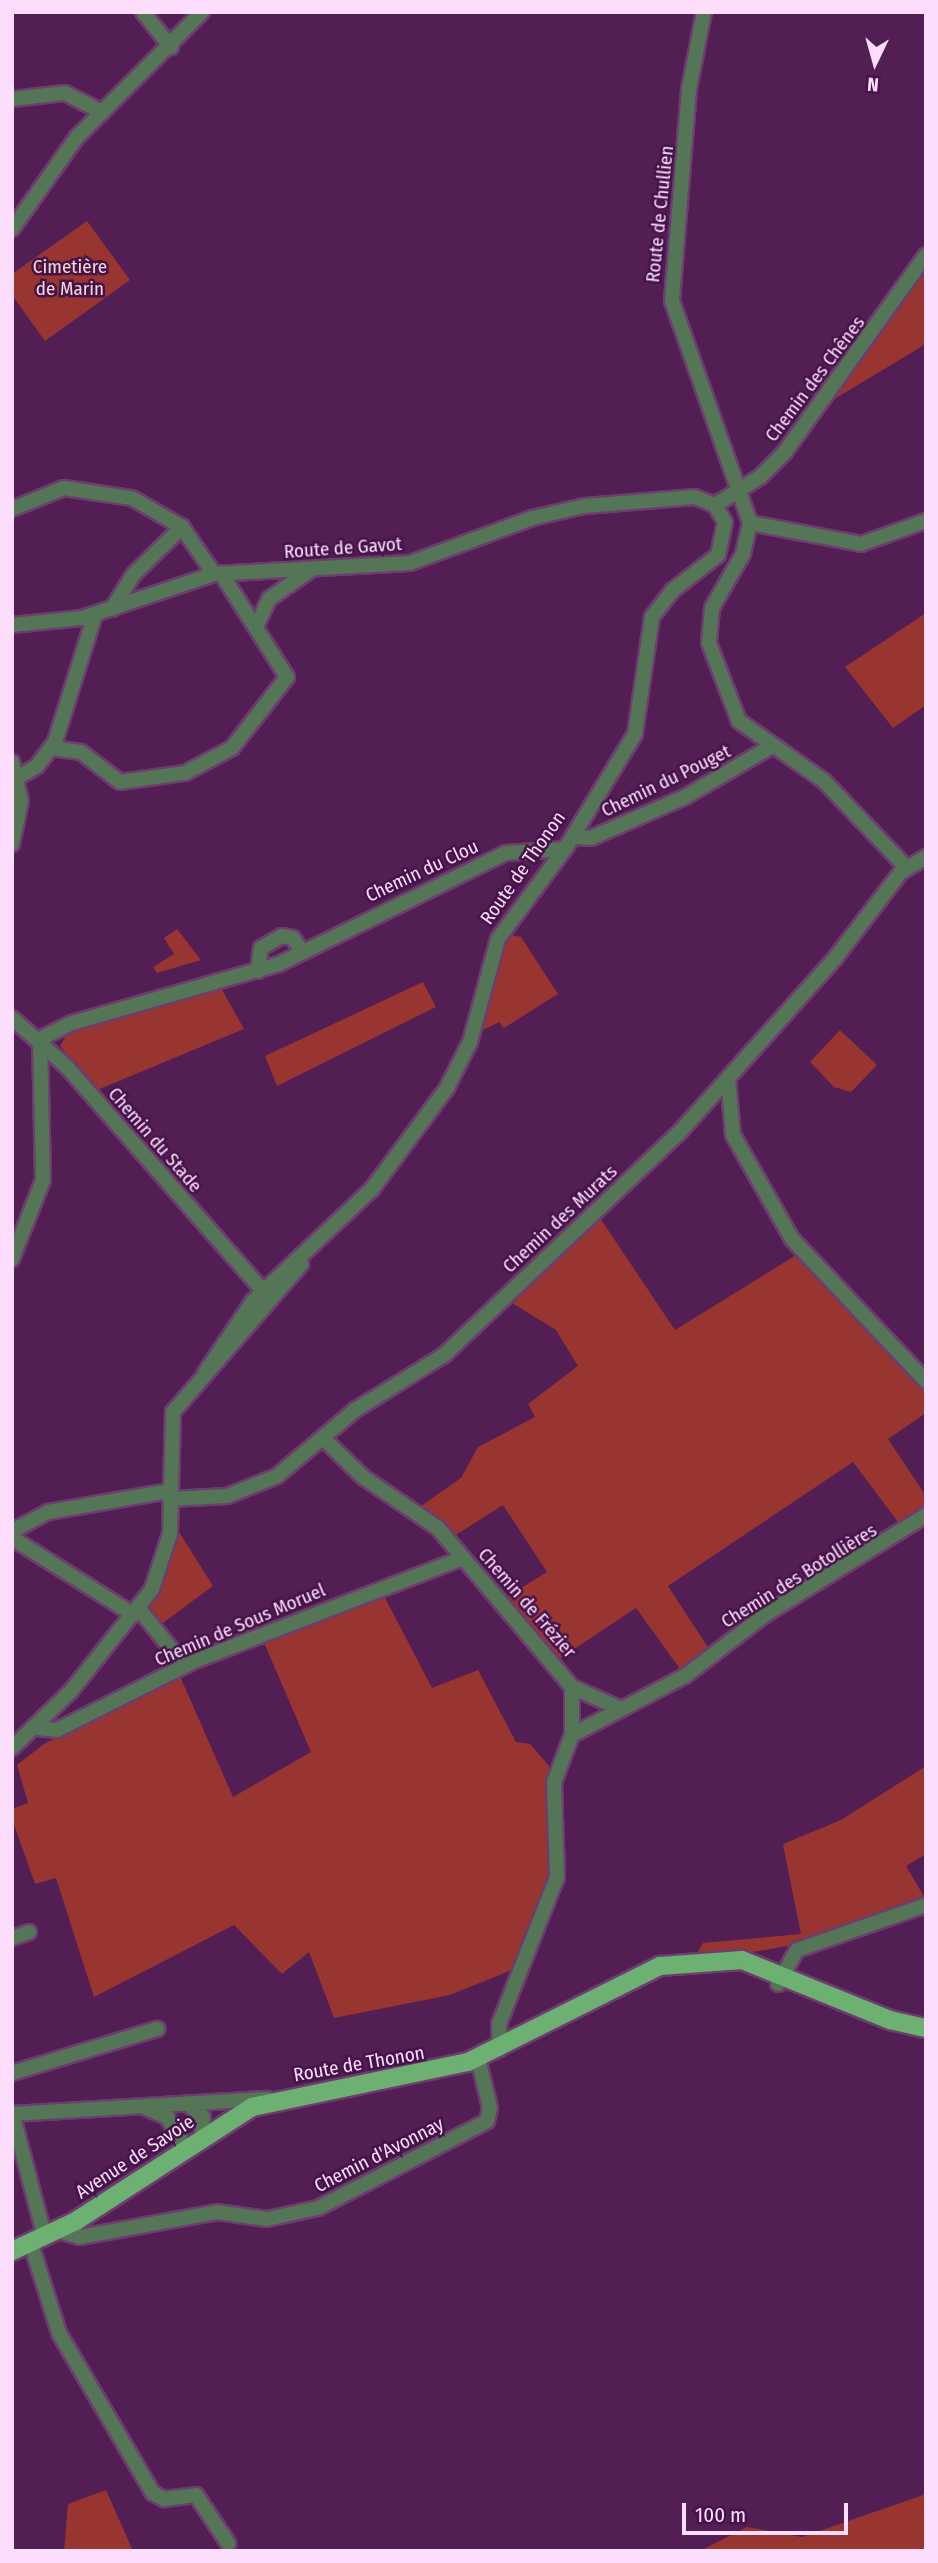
<!DOCTYPE html>
<html>
<head>
<meta charset="utf-8">
<style>
	body { margin:0 }
	#map { position:relative; width:938px; height:2563px; overflow:hidden; background:#521e54; font-family:"Fira Sans Condensed",sans-serif }
	div>[style] { position:absolute }
	[style*='--x'] { left:calc(var(--x)*1px); top:calc(var(--y)*1px); width:calc(var(--w)*1px); rotate:calc(var(--a)*1deg) }
	.green>* { inset:0; background:#983531 }
	.roads { filter:drop-shadow(2px 0 #6d3d6f) drop-shadow(-2px 0 #6d3d6f) drop-shadow(0 2px #6d3d6f) drop-shadow(0 -2px #6d3d6f) }
	.minor>* { height:14px; margin:-7px; padding:0 7px; transform-origin:7px; border-radius:7px; background:#547556 }
	.major>* { height:18px; margin:-9px; padding:0 9px; transform-origin:9px; border-radius:9px; background:#6db172 }
	span { translate:-50% -50%; white-space:nowrap; text-align:center; line-height:1.15; -webkit-text-stroke:5px #461349; paint-order:stroke }
	.street-label { font-size:19px; color:#fcddfc }
	.park-label { font-size:19px; color:#f5d8d4 }
	.frame { position:absolute; inset:0; border:14px solid #fcddfc; pointer-events:none }
	.north { position:absolute; left:840px; top:28px; width:70px; height:70px; -webkit-text-stroke:5px #461349; paint-order:stroke; rotate:185deg; font-size:19px; font-weight:700; line-height:28px; text-align:center; color:#fcddfc }
	.north::after { content:''; display:block; margin:auto; width:24px; height:32px; background:#fcddfc; clip-path:polygon(50% 0,100% 100%,50% 72%,0 100%) }
	.scale { position:absolute; left:682px; top:2503px; width:166px; height:32px; box-sizing:border-box; border:4px solid #fcddfc; border-top:0; padding-left:9px; font-size:21px; line-height:24px; white-space:nowrap; color:#fcddfc; -webkit-text-stroke:5px #461349; paint-order:stroke }
</style>
</head>
<body>
<div id="map">
	<div class="green">
		<div style="clip-path:polygon(87px 221px,130px 280px,45px 341px,12px 295px,12px 274px)"></div>
		<div style="clip-path:polygon(926px 274px,926px 344px,826px 404px,914px 281px)"></div>
		<div style="clip-path:polygon(926px 613px,926px 705px,893px 728px,845px 667px)"></div>
		<div style="clip-path:polygon(177px 929px,201px 960px,157px 973px,153px 967px,174px 954px,164px 938px)"></div>
		<div style="clip-path:polygon(511px 935px,521px 937px,558px 994px,504px 1028px,499px 1022px,483px 1030px,500px 956px)"></div>
		<div style="clip-path:polygon(423px 982px,436px 1007px,277px 1086px,265px 1056px)"></div>
		<div style="clip-path:polygon(221px 988px,244px 1029px,97px 1090px,60px 1046px,70px 1029px)"></div>
		<div style="clip-path:polygon(840px 1030px,877px 1065px,851px 1092px,834px 1087px,810px 1062px)"></div>
		<div style="clip-path:polygon(596px 1212px,675px 1330px,801px 1252px,926px 1381px,926px 1413px,888px 1439px,926px 1496px,926px 1508px,901px 1526px,853px 1462px,668px 1586px,713px 1655px,685px 1676px,636px 1608px,553px 1663px,500px 1601px,547px 1572px,503px 1505px,448px 1540px,417px 1509px,461px 1478px,478px 1447px,535px 1417px,528px 1404px,578px 1366px,556px 1330px,504px 1298px)"></div>
		<div style="clip-path:polygon(176px 1527px,213px 1586px,160px 1625px,147px 1610px,167px 1574px)"></div>
		<div style="clip-path:polygon(383px 1594px,432px 1688px,478px 1670px,516px 1742px,530px 1744px,549px 1766px,552px 1878px,514px 1969px,450px 1995px,334px 2018px,309px 1952px,282px 1974px,234px 1925px,94px 1997px,56px 1878px,35px 1884px,12px 1819px,12px 1809px,28px 1803px,17px 1765px,44px 1744px,179px 1674px,233px 1797px,311px 1752px,262px 1638px)"></div>
		<div style="clip-path:polygon(926px 1766px,926px 1854px,906px 1866px,926px 1900px,804px 1943px,742px 1954px,697px 1953px,703px 1943px,801px 1934px,783px 1844px,841px 1820px)"></div>
		<div style="clip-path:polygon(106px 2490px,133px 2551px,64px 2551px,68px 2504px)"></div>
		<div style="clip-path:polygon(926px 2494px,926px 2551px,700px 2551px,747px 2527px,802px 2537px)"></div>
	</div>
	<div class="roads">
		<div class="minor">
			<div style="--x:143;--y:12;--w:45;--a:51.3"></div>
			<div style="--x:704;--y:12;--w:78;--a:101"></div>
			<div style="--x:689;--y:89;--w:213;--a:94.6"></div>
			<div style="--x:672;--y:301;--w:235;--a:70.6"></div>
			<div style="--x:750;--y:523;--w:32;--a:103"></div>
			<div style="--x:743;--y:554;--w:62;--a:119.9"></div>
			<div style="--x:712;--y:608;--w:35;--a:95"></div>
			<div style="--x:709;--y:643;--w:84;--a:69"></div>
			<div style="--x:739;--y:721;--w:104;--a:35.2"></div>
			<div style="--x:824;--y:781;--w:119;--a:46.4"></div>
			<div style="--x:12;--y:99;--w:53;--a:-6.5"></div>
			<div style="--x:65;--y:93;--w:42;--a:27.2"></div>
			<div style="--x:12;--y:229;--w:113;--a:-54.8"></div>
			<div style="--x:77;--y:137;--w:177;--a:-45"></div>
			<div style="--x:715;--y:505;--w:53;--a:-31.9"></div>
			<div style="--x:760;--y:477;--w:35;--a:-45"></div>
			<div style="--x:785;--y:452;--w:242;--a:-54.4"></div>
			<div style="--x:12;--y:509;--w:56;--a:-22"></div>
			<div style="--x:64;--y:488;--w:69;--a:8.4"></div>
			<div style="--x:132;--y:498;--w:58;--a:30.1"></div>
			<div style="--x:182;--y:527;--w:57;--a:55.8"></div>
			<div style="--x:750;--y:523;--w:113;--a:10.7"></div>
			<div style="--x:861;--y:544;--w:69;--a:-19.5"></div>
			<div style="--x:112;--y:609;--w:40;--a:-58"></div>
			<div style="--x:133;--y:575;--w:69;--a:-44.4"></div>
			<div style="--x:12;--y:625;--w:70;--a:-5.7"></div>
			<div style="--x:82;--y:618;--w:139;--a:-18.4"></div>
			<div style="--x:214;--y:574;--w:196;--a:-3.2"></div>
			<div style="--x:410;--y:563;--w:130;--a:-20.2"></div>
			<div style="--x:532;--y:518;--w:54;--a:-12.8"></div>
			<div style="--x:585;--y:506;--w:110;--a:-4.7"></div>
			<div style="--x:695;--y:497;--w:22;--a:22"></div>
			<div style="--x:715;--y:505;--w:20;--a:60"></div>
			<div style="--x:725;--y:522;--w:34;--a:102"></div>
			<div style="--x:718;--y:555;--w:57;--a:142.1"></div>
			<div style="--x:673;--y:590;--w:34;--a:128"></div>
			<div style="--x:652;--y:617;--w:118;--a:98.3"></div>
			<div style="--x:635;--y:734;--w:131;--a:121.3"></div>
			<div style="--x:567;--y:846;--w:116;--a:126.6"></div>
			<div style="--x:498;--y:939;--w:107;--a:105.2"></div>
			<div style="--x:470;--y:1042;--w:51;--a:116.6"></div>
			<div style="--x:447;--y:1088;--w:126;--a:126.6"></div>
			<div style="--x:372;--y:1189;--w:163;--a:136.7"></div>
			<div style="--x:253;--y:1301;--w:87;--a:123.7"></div>
			<div style="--x:256;--y:627;--w:31;--a:-65"></div>
			<div style="--x:269;--y:599;--w:49;--a:-35"></div>
			<div style="--x:52;--y:748;--w:29;--a:8"></div>
			<div style="--x:81;--y:752;--w:49;--a:37.6"></div>
			<div style="--x:120;--y:782;--w:66;--a:-7.9"></div>
			<div style="--x:185;--y:773;--w:53;--a:-28"></div>
			<div style="--x:232;--y:748;--w:90;--a:-52.2"></div>
			<div style="--x:287;--y:677;--w:123;--a:-122.4"></div>
			<div style="--x:12;--y:762;--w:40;--a:77"></div>
			<div style="--x:21;--y:801;--w:44;--a:101.8"></div>
			<div style="--x:17;--y:778;--w:23;--a:-31"></div>
			<div style="--x:37;--y:766;--w:30;--a:-53"></div>
			<div style="--x:55;--y:742;--w:134;--a:-72.6"></div>
			<div style="--x:573;--y:837;--w:18;--a:3"></div>
			<div style="--x:591;--y:838;--w:103;--a:-23.6"></div>
			<div style="--x:685;--y:797;--w:101;--a:-30.4"></div>
			<div style="--x:258;--y:971;--w:23;--a:-83"></div>
			<div style="--x:261;--y:948;--w:24;--a:-30"></div>
			<div style="--x:282;--y:936;--w:11;--a:10"></div>
			<div style="--x:293;--y:938;--w:17;--a:57"></div>
			<div style="--x:12;--y:1018;--w:74;--a:41.7"></div>
			<div style="--x:67;--y:1067;--w:307;--a:48.8"></div>
			<div style="--x:40;--y:1039;--w:36;--a:-27"></div>
			<div style="--x:72;--y:1023;--w:215;--a:-15.9"></div>
			<div style="--x:279;--y:964;--w:253;--a:-26.1"></div>
			<div style="--x:506;--y:853;--w:59;--a:-3.9"></div>
			<div style="--x:728;--y:1078;--w:57;--a:85"></div>
			<div style="--x:733;--y:1135;--w:120;--a:60.4"></div>
			<div style="--x:792;--y:1239;--w:195;--a:46.7"></div>
			<div style="--x:12;--y:1259;--w:85;--a:-68.6"></div>
			<div style="--x:43;--y:1180;--w:141;--a:-91.2"></div>
			<div style="--x:323;--y:1438;--w:56;--a:44.3"></div>
			<div style="--x:363;--y:1477;--w:91;--a:34.2"></div>
			<div style="--x:438;--y:1528;--w:208;--a:49.9"></div>
			<div style="--x:572;--y:1687;--w:48;--a:90"></div>
			<div style="--x:572;--y:1735;--w:50;--a:111"></div>
			<div style="--x:554;--y:1782;--w:95;--a:88.2"></div>
			<div style="--x:557;--y:1877;--w:158;--a:111.5"></div>
			<div style="--x:499;--y:2024;--w:25;--a:88"></div>
			<div style="--x:170;--y:1499;--w:57;--a:-3"></div>
			<div style="--x:227;--y:1496;--w:54;--a:-21.8"></div>
			<div style="--x:277;--y:1476;--w:102;--a:-40.2"></div>
			<div style="--x:355;--y:1410;--w:105;--a:-31.7"></div>
			<div style="--x:444;--y:1355;--w:322;--a:-43.4"></div>
			<div style="--x:678;--y:1134;--w:237;--a:-48.2"></div>
			<div style="--x:836;--y:957;--w:107;--a:-52.6"></div>
			<div style="--x:901;--y:872;--w:29;--a:-31"></div>
			<div style="--x:12;--y:1531;--w:41;--a:-27.8"></div>
			<div style="--x:48;--y:1512;--w:124;--a:-9.8"></div>
			<div style="--x:12;--y:1538;--w:144;--a:32.3"></div>
			<div style="--x:139;--y:1609;--w:73;--a:51.1"></div>
			<div style="--x:572;--y:1687;--w:51;--a:24.1"></div>
			<div style="--x:37;--y:1728;--w:20;--a:6"></div>
			<div style="--x:57;--y:1730;--w:151;--a:-26.7"></div>
			<div style="--x:192;--y:1662;--w:290;--a:-21"></div>
			<div style="--x:572;--y:1735;--w:127;--a:-27.6"></div>
			<div style="--x:685;--y:1676;--w:102;--a:-37.4"></div>
			<div style="--x:766;--y:1614;--w:188;--a:-31.7"></div>
			<div style="--x:12;--y:1748;--w:82;--a:-44"></div>
			<div style="--x:71;--y:1691;--w:130;--a:-51.5"></div>
			<div style="--x:152;--y:1589;--w:58;--a:-71.9"></div>
			<div style="--x:170;--y:1534;--w:122;--a:-88.6"></div>
			<div style="--x:173;--y:1412;--w:196;--a:-49.1"></div>
			<div style="--x:12;--y:1938;--w:18;--a:-19"></div>
			<div style="--x:778;--y:1984;--w:39;--a:-61"></div>
			<div style="--x:797;--y:1950;--w:137;--a:-19.2"></div>
			<div style="--x:12;--y:2073;--w:152;--a:-16.9"></div>
			<div style="--x:187;--y:2103;--w:21;--a:41"></div>
			<div style="--x:203;--y:2117;--w:21;--a:93"></div>
			<div style="--x:146;--y:2108;--w:23;--a:23"></div>
			<div style="--x:167;--y:2117;--w:37;--a:59"></div>
			<div style="--x:12;--y:2113;--w:129;--a:75.2"></div>
			<div style="--x:12;--y:2114;--w:256;--a:-3.4"></div>
			<div style="--x:58;--y:2231;--w:23;--a:15"></div>
			<div style="--x:80;--y:2237;--w:139;--a:-10.3"></div>
			<div style="--x:217;--y:2212;--w:50;--a:8"></div>
			<div style="--x:267;--y:2219;--w:52;--a:-12.2"></div>
			<div style="--x:318;--y:2208;--w:190;--a:-27.2"></div>
			<div style="--x:487;--y:2121;--w:13;--a:-77"></div>
			<div style="--x:490;--y:2108;--w:51;--a:-103.5"></div>
			<div style="--x:31;--y:2244;--w:93;--a:72.5"></div>
			<div style="--x:59;--y:2333;--w:186;--a:59.6"></div>
			<div style="--x:153;--y:2493;--w:13;--a:29"></div>
			<div style="--x:164;--y:2499;--w:32;--a:-7"></div>
			<div style="--x:196;--y:2495;--w:58;--a:56.3"></div>
		</div>
		<div class="major">
			<div style="--x:12;--y:2251;--w:71;--a:-25.1"></div>
			<div style="--x:76;--y:2221;--w:210;--a:-32.9"></div>
			<div style="--x:252;--y:2107;--w:221;--a:-11.8"></div>
			<div style="--x:468;--y:2062;--w:215;--a:-26.6"></div>
			<div style="--x:660;--y:1966;--w:82;--a:-4.2"></div>
			<div style="--x:742;--y:1960;--w:160;--a:22.1"></div>
			<div style="--x:890;--y:2020;--w:37;--a:13"></div>
		</div>
	</div>
	<div class="street-label">
		<span style="left:660px;top:214px;rotate:-84deg">Route de Chullien</span>
		<span style="left:815px;top:379px;rotate:-53deg">Chemin des Chênes</span>
		<span style="left:343px;top:548px;rotate:-4deg">Route de Gavot</span>
		<span style="left:666px;top:781px;rotate:-26deg">Chemin du Pouget</span>
		<span style="left:523px;top:868px;rotate:-55deg">Route de Thonon</span>
		<span style="left:422px;top:871px;rotate:-25deg">Chemin du Clou</span>
		<span style="left:155px;top:1140px;rotate:49deg">Chemin du Stade</span>
		<span style="left:560px;top:1219px;rotate:-43deg">Chemin des Murats</span>
		<span style="left:799px;top:1576px;rotate:-32deg">Chemin des Botollières</span>
		<span style="left:527px;top:1603px;rotate:49deg">Chemin de Frézier</span>
		<span style="left:240px;top:1625px;rotate:-23deg">Chemin de Sous Moruel</span>
		<span style="left:359px;top:2064px;rotate:-10deg">Route de Thonon</span>
		<span style="left:379px;top:2155px;rotate:-27deg">Chemin d'Avonnay</span>
		<span style="left:135px;top:2157px;rotate:-33deg">Avenue de Savoie</span>
	</div>
	<div class="park-label">
		<span style="left:70px;top:278px">Cimetière<br>de Marin</span>
	</div>
	<div class="frame"></div>
	<div class="north">N</div>
	<div class="scale">100 m</div>
</div>
</body>
</html>
